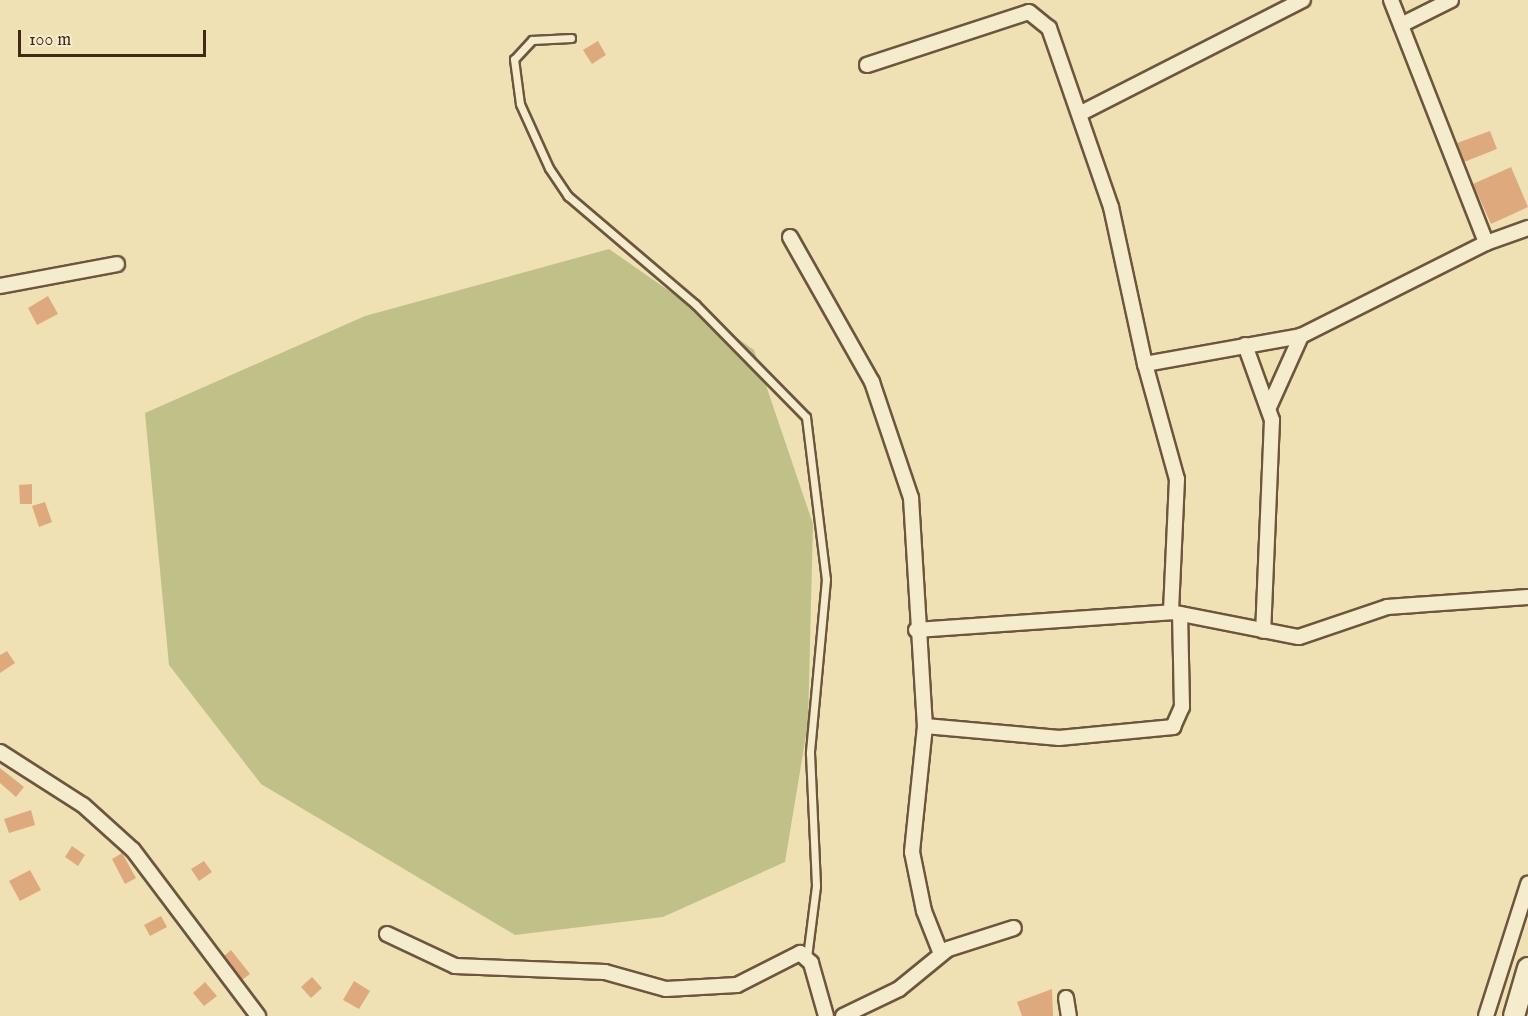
<!DOCTYPE html>
<html>
<head>
<meta charset="utf-8">
<style>
	body { margin:0 }
	#map { position:relative; width:1528px; height:1016px; overflow:hidden; background:#efe1b3; font-family:"IM FELL English",serif }
	div>[style] { position:absolute }
	[style*='--x'] { left:calc(var(--x)*1px); top:calc(var(--y)*1px); width:calc(var(--w)*1px); rotate:calc(var(--a)*1deg) }
	.green>* { inset:0; background:#c0c188 }
	.building>* { inset:0; background:#deaa7d }
	.roads { filter:drop-shadow(2px 0 #6d563e) drop-shadow(-2px 0 #6d563e) drop-shadow(0 2px #6d563e) drop-shadow(0 -2px #6d563e) }
	.service>* { height:7px; margin:-3.5px; padding:0 3.5px; transform-origin:3.5px; border-radius:3.5px; background:#f5ecce }
	.minor>* { height:14px; margin:-7px; padding:0 7px; transform-origin:7px; border-radius:7px; background:#f5ecce }
	.secondary>* { height:20px; margin:-10px; padding:0 10px; transform-origin:10px; border-radius:10px; background:#f5ecce }
	span { translate:-50% -50%; white-space:nowrap; text-align:center; line-height:1.15; -webkit-text-stroke:4.5px #f5ecce; paint-order:stroke }
	.scale { position:absolute; left:18px; top:30px; width:188px; height:27px; box-sizing:border-box; border:3px solid #422817; border-top:0; padding-left:8px; font-size:18px; line-height:21px; white-space:nowrap; color:#422817; -webkit-text-stroke:4px #f5ecce; paint-order:stroke }
</style>
</head>
<body>
<div id="map">
	<div class="green">
		<div style="clip-path:polygon(609px 249px,754px 350px,813px 524px,808px 723px,785px 862px,663px 917px,515px 935px,261px 784px,169px 665px,145px 413px,365px 316px)"></div>
	</div>
	<div class="building">
		<div style="clip-path:polygon(598px 41px,606px 55px,592px 64px,583px 50px)"></div>
		<div style="clip-path:polygon(1490px 131px,1497px 149px,1464px 162px,1457px 143px)"></div>
		<div style="clip-path:polygon(1511px 167px,1528px 207px,1491px 224px,1473px 184px)"></div>
		<div style="clip-path:polygon(48px 296px,58px 314px,37px 325px,28px 308px)"></div>
		<div style="clip-path:polygon(32px 484px,32px 504px,20px 504px,19px 485px)"></div>
		<div style="clip-path:polygon(45px 502px,52px 522px,39px 527px,32px 506px)"></div>
		<div style="clip-path:polygon(7px 651px,15px 663px,0 673px,0 655px)"></div>
		<div style="clip-path:polygon(0 768px,24px 787px,16px 797px,0 783px)"></div>
		<div style="clip-path:polygon(31px 810px,35px 825px,9px 833px,4px 819px)"></div>
		<div style="clip-path:polygon(72px 846px,85px 855px,78px 866px,65px 857px)"></div>
		<div style="clip-path:polygon(122px 853px,136px 878px,125px 884px,112px 859px)"></div>
		<div style="clip-path:polygon(204px 861px,212px 872px,199px 881px,191px 869px)"></div>
		<div style="clip-path:polygon(30px 870px,41px 890px,20px 901px,9px 881px)"></div>
		<div style="clip-path:polygon(161px 916px,167px 927px,150px 936px,144px 925px)"></div>
		<div style="clip-path:polygon(231px 950px,250px 974px,242px 980px,224px 956px)"></div>
		<div style="clip-path:polygon(312px 977px,322px 988px,311px 998px,301px 987px)"></div>
		<div style="clip-path:polygon(354px 981px,370px 991px,359px 1009px,343px 1000px)"></div>
		<div style="clip-path:polygon(205px 982px,217px 996px,204px 1006px,193px 993px)"></div>
		<div style="clip-path:polygon(1052px 989px,1053px 1016px,1022px 1016px,1017px 1002px)"></div>
	</div>
	<div class="roads">
		<div class="service">
			<div style="--x:571;--y:38;--w:39;--a:177"></div>
			<div style="--x:532;--y:40;--w:26;--a:133"></div>
			<div style="--x:514;--y:59;--w:45;--a:82.4"></div>
			<div style="--x:520;--y:104;--w:70;--a:65.6"></div>
			<div style="--x:549;--y:168;--w:34;--a:56"></div>
			<div style="--x:568;--y:196;--w:167;--a:40.4"></div>
			<div style="--x:695;--y:304;--w:158;--a:45.5"></div>
			<div style="--x:806;--y:417;--w:163;--a:83"></div>
			<div style="--x:826;--y:579;--w:175;--a:95.3"></div>
			<div style="--x:810;--y:753;--w:133;--a:87.4"></div>
			<div style="--x:816;--y:886;--w:72;--a:97.2"></div>
		</div>
		<div class="minor">
			<div style="--x:1391;--y:0;--w:261;--a:68.6"></div>
			<div style="--x:1401;--y:25;--w:56;--a:-26.6"></div>
			<div style="--x:867;--y:65;--w:170;--a:-18.1"></div>
			<div style="--x:1029;--y:12;--w:26;--a:39"></div>
			<div style="--x:1049;--y:28;--w:189;--a:70.9"></div>
			<div style="--x:1111;--y:207;--w:161;--a:77.8"></div>
			<div style="--x:1145;--y:364;--w:119;--a:74.5"></div>
			<div style="--x:1177;--y:479;--w:133;--a:92.6"></div>
			<div style="--x:1081;--y:113;--w:249;--a:-27"></div>
			<div style="--x:790;--y:237;--w:167;--a:60.5"></div>
			<div style="--x:872;--y:382;--w:122;--a:71.4"></div>
			<div style="--x:911;--y:498;--w:228;--a:86.5"></div>
			<div style="--x:925;--y:726;--w:127;--a:95.9"></div>
			<div style="--x:912;--y:852;--w:60;--a:78.5"></div>
			<div style="--x:924;--y:911;--w:46;--a:68.4"></div>
			<div style="--x:0;--y:286;--w:119;--a:-10.6"></div>
			<div style="--x:1245;--y:345;--w:80;--a:70.2"></div>
			<div style="--x:1272;--y:420;--w:211;--a:92.4"></div>
			<div style="--x:1145;--y:364;--w:158;--a:-10.2"></div>
			<div style="--x:1301;--y:336;--w:207;--a:-26.7"></div>
			<div style="--x:1486;--y:243;--w:45;--a:-19.7"></div>
			<div style="--x:1270;--y:405;--w:76;--a:-65.8"></div>
			<div style="--x:916;--y:630;--w:256;--a:-4"></div>
			<div style="--x:1171;--y:612;--w:130;--a:11.1"></div>
			<div style="--x:1299;--y:637;--w:93;--a:-18.8"></div>
			<div style="--x:1387;--y:607;--w:141;--a:-4.1"></div>
			<div style="--x:925;--y:726;--w:135;--a:5.1"></div>
			<div style="--x:1059;--y:738;--w:115;--a:-5.5"></div>
			<div style="--x:1173;--y:727;--w:22;--a:-66"></div>
			<div style="--x:1182;--y:707;--w:93;--a:-91.2"></div>
			<div style="--x:0;--y:752;--w:98;--a:32.6"></div>
			<div style="--x:83;--y:805;--w:67;--a:42"></div>
			<div style="--x:133;--y:850;--w:208;--a:53"></div>
			<div style="--x:387;--y:934;--w:75;--a:25.2"></div>
			<div style="--x:455;--y:966;--w:150;--a:2.3"></div>
			<div style="--x:605;--y:972;--w:63;--a:15.6"></div>
			<div style="--x:666;--y:989;--w:71;--a:-3.2"></div>
			<div style="--x:737;--y:985;--w:71;--a:-26.9"></div>
			<div style="--x:800;--y:953;--w:15;--a:42"></div>
			<div style="--x:811;--y:963;--w:55;--a:74.2"></div>
			<div style="--x:1066;--y:998;--w:18;--a:81"></div>
			<div style="--x:843;--y:1016;--w:62;--a:-25.7"></div>
			<div style="--x:899;--y:989;--w:63;--a:-39.2"></div>
			<div style="--x:948;--y:949;--w:69;--a:-17.7"></div>
			<div style="--x:1486;--y:1016;--w:139;--a:-72.3"></div>
		</div>
		<div class="secondary">
			<div style="--x:1514;--y:1016;--w:50;--a:-73.7"></div>
		</div>
	</div>
	<div class="scale">100 m</div>
</div>
</body>
</html>
